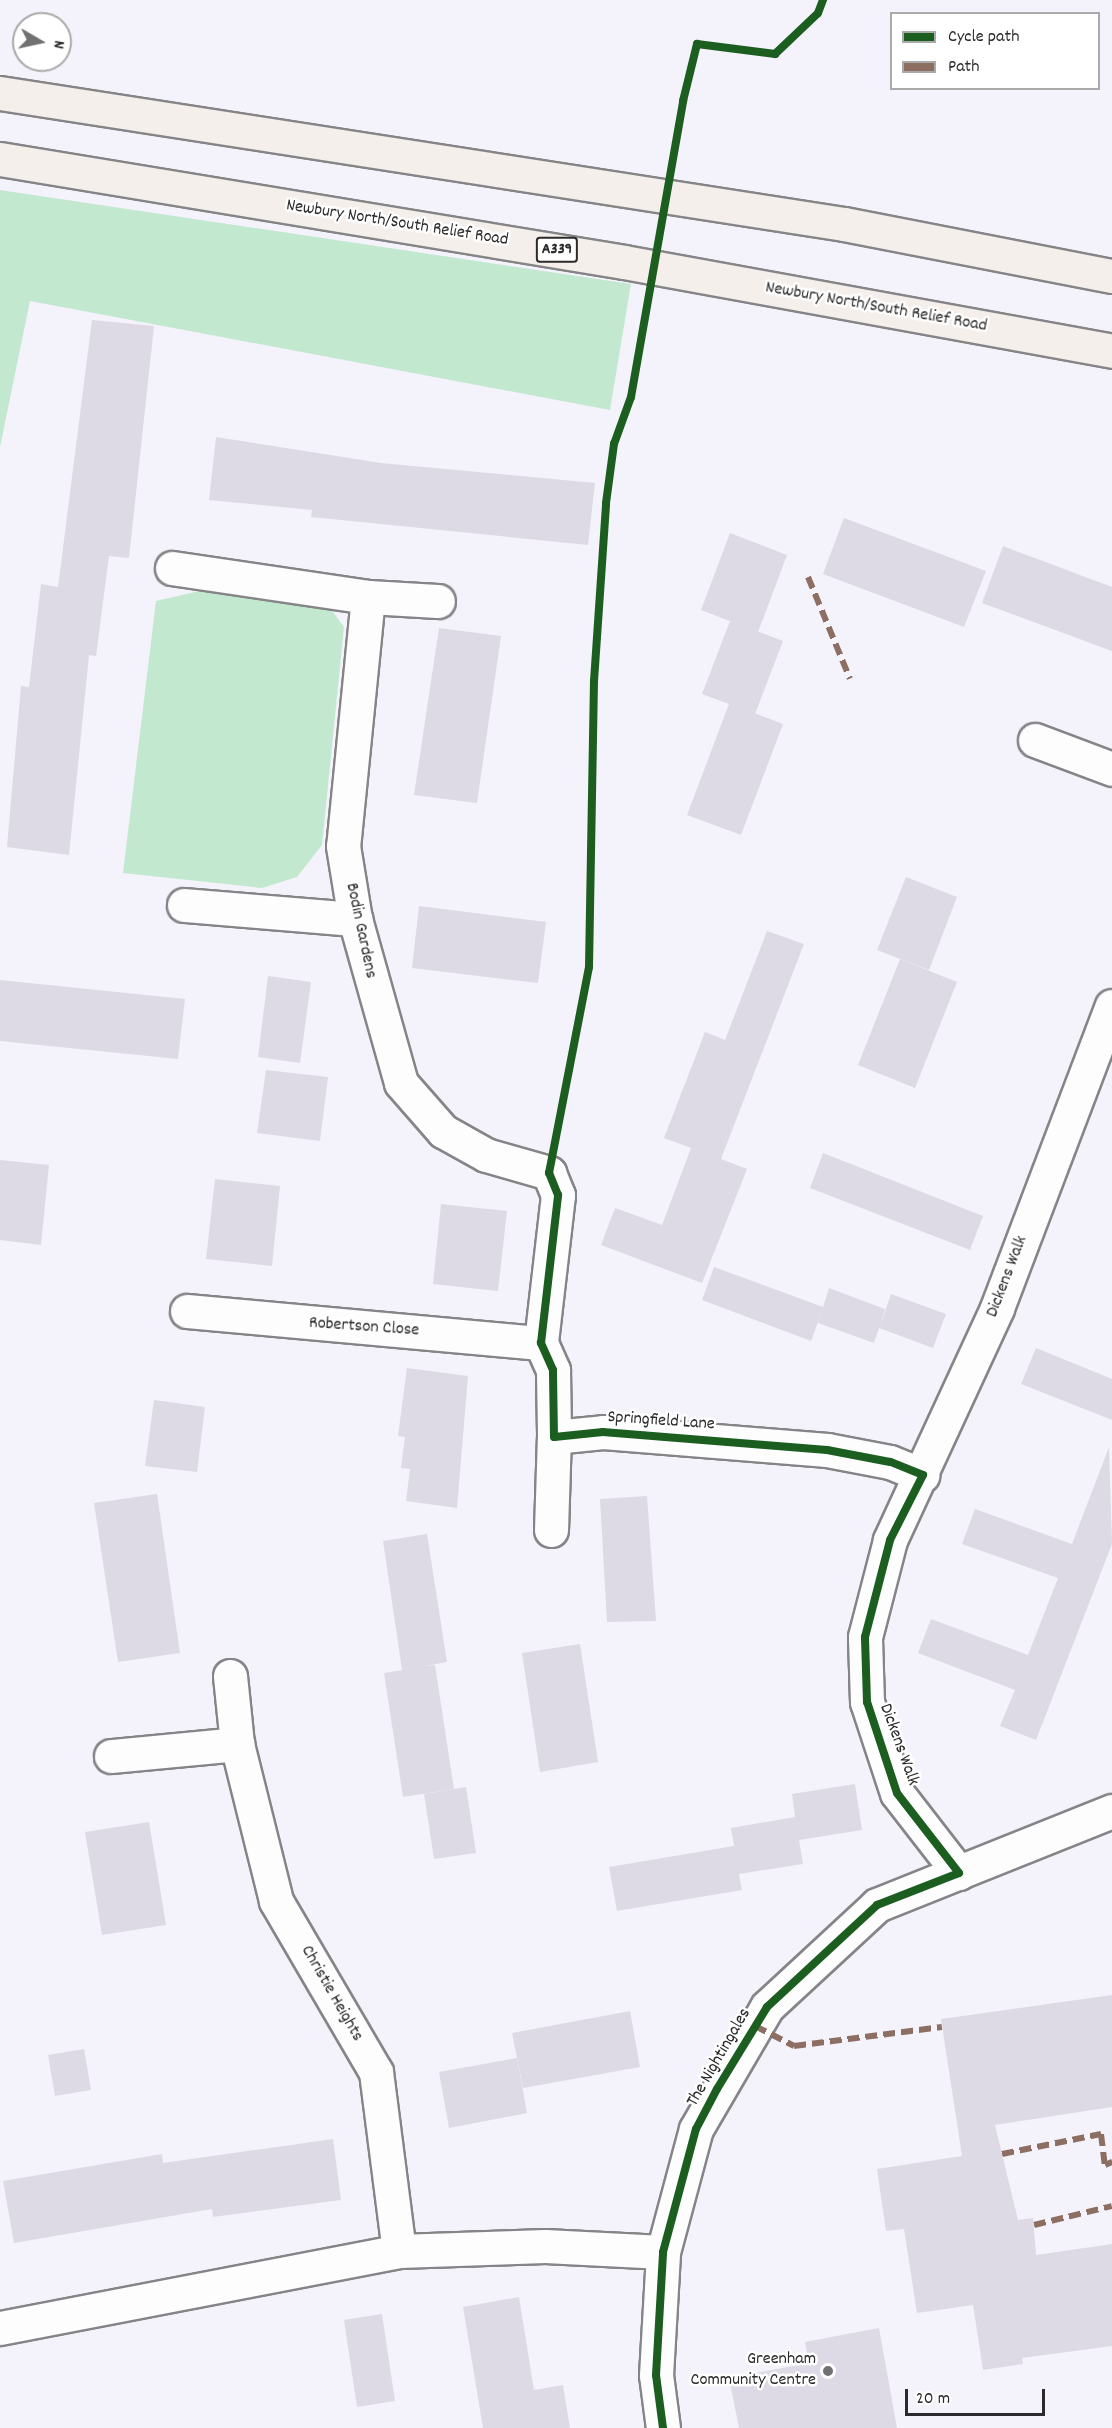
<!DOCTYPE html>
<html>
<head>
<meta charset="utf-8">
<style>
	body { margin:0 }
	#map { position:relative; width:1112px; height:2428px; overflow:hidden; background:#f4f2fa; font-family:Dekko,sans-serif }
	div>[style] { position:absolute }
	[style*='--x'] { left:calc(var(--x)*1px); top:calc(var(--y)*1px); width:calc(var(--w)*1px); rotate:calc(var(--a)*1deg) }
	.green>* { inset:0; background:#c2e9d0 }
	.building>* { inset:0; background:#dddae6 }
	.roads { filter:drop-shadow(2px 0 #858588) drop-shadow(-2px 0 #858588) drop-shadow(0 2px #858588) drop-shadow(0 -2px #858588) }
	.minor>* { height:33px; margin:-16.5px; padding:0 16.5px; transform-origin:16.5px; border-radius:16.5px; background:#fdfdfe }
	.trunk>* { height:33px; margin:-16.5px; padding:0 16.5px; transform-origin:16.5px; border-radius:16.5px; background:#f4efeb }
	.quiet>* { height:6px; margin-top:-3px; transform-origin:0; background:repeating-linear-gradient(90deg,#8d6e63 0 12px,transparent 0 18px) }
	.cycleway>* { height:8px; margin:-4px; padding:0 4px; transform-origin:4px; border-radius:4px; background:#1b5e20 }
	.dots>* { width:16px; height:16px; translate:-50% -50%; box-sizing:border-box; border:3px solid #fff; border-radius:50% }
	span { translate:-50% -50%; white-space:nowrap; text-align:center; line-height:1.15; -webkit-text-stroke:5px #fff; paint-order:stroke }
	.shield-label span { padding:2px 4px; background:#fff; border:2px solid; border-radius:4px; -webkit-text-stroke-width:0 }
	.shield-label { font-size:16px; color:#2b2b2b; font-weight:700 }
	.street-label { font-size:18px; color:#2b2b2b }
	.poi-label { font-size:18px; color:#2b2b2b }
	.right { translate:-100% -50%; text-align:right }
	.legend { position:absolute; left:890px; top:12px; width:210px; height:78px; box-sizing:border-box; background:#fff; border:2px solid #aaa; margin:0; padding:8px 10px; list-style:none; font-size:18px; color:#2b2b2b }
	.legend li { display:flex; align-items:center; gap:12px; height:30px }
	.legend b { width:30px; border:2px solid #aaa }
	.north { position:absolute; left:12px; top:12px; width:60px; height:60px; box-sizing:border-box; background:#fff; border:2px solid #aaa; border-radius:50%; rotate:99deg; font-size:16px; font-weight:700; line-height:24px; text-align:center; color:#2b2b2b }
	.north::after { content:''; display:block; margin:auto; width:21px; height:27px; background:#717173; clip-path:polygon(50% 0,100% 100%,50% 72%,0 100%) }
	.scale { position:absolute; left:905px; top:2389px; width:140px; height:27px; box-sizing:border-box; border:3px solid #2b2b2b; border-top:0; padding-left:8px; font-size:18px; line-height:21px; white-space:nowrap; color:#2b2b2b; -webkit-text-stroke:4px #fff; paint-order:stroke }
</style>
</head>
<body>
<div id="map">
	<div class="green">
		<div style="clip-path:polygon(0 190px,631px 284px,610px 410px,30px 301px,0 447px)"></div>
		<div style="clip-path:polygon(226px 585px,328px 605px,344px 627px,322px 845px,297px 877px,262px 888px,123px 873px,156px 601px)"></div>
	</div>
	<div class="building">
		<div style="clip-path:polygon(92px 320px,154px 326px,129px 558px,109px 556px,96px 656px,89px 655px,69px 855px,7px 847px,21px 686px,29px 687px,41px 584px,58px 587px)"></div>
		<div style="clip-path:polygon(216px 437px,381px 463px,595px 483px,588px 545px,311px 517px,312px 510px,209px 500px)"></div>
		<div style="clip-path:polygon(844px 518px,986px 571px,964px 627px,823px 574px)"></div>
		<div style="clip-path:polygon(730px 533px,787px 555px,758px 632px,701px 610px)"></div>
		<div style="clip-path:polygon(1003px 546px,1112px 587px,1112px 651px,982px 603px)"></div>
		<div style="clip-path:polygon(730px 621px,783px 641px,755px 714px,741px 708px,783px 724px,741px 835px,687px 815px,729px 704px,702px 694px)"></div>
		<div style="clip-path:polygon(439px 628px,501px 636px,477px 803px,414px 795px)"></div>
		<div style="clip-path:polygon(906px 877px,957px 897px,929px 970px,877px 950px)"></div>
		<div style="clip-path:polygon(419px 906px,546px 922px,538px 983px,412px 968px)"></div>
		<div style="clip-path:polygon(767px 931px,804px 944px,721px 1159px,747px 1169px,702px 1283px,601px 1245px,615px 1208px,662px 1225px,691px 1148px,664px 1138px,705px 1032px,725px 1040px)"></div>
		<div style="clip-path:polygon(900px 959px,957px 982px,915px 1088px,858px 1065px)"></div>
		<div style="clip-path:polygon(268px 976px,311px 982px,300px 1063px,258px 1057px)"></div>
		<div style="clip-path:polygon(0 980px,185px 999px,178px 1059px,0 1041px)"></div>
		<div style="clip-path:polygon(266px 1070px,328px 1077px,320px 1141px,257px 1133px)"></div>
		<div style="clip-path:polygon(823px 1153px,983px 1216px,970px 1250px,810px 1188px)"></div>
		<div style="clip-path:polygon(0 1160px,49px 1165px,41px 1245px,0 1240px)"></div>
		<div style="clip-path:polygon(215px 1179px,280px 1186px,272px 1266px,206px 1259px)"></div>
		<div style="clip-path:polygon(441px 1204px,507px 1211px,498px 1291px,433px 1284px)"></div>
		<div style="clip-path:polygon(714px 1267px,823px 1307px,829px 1288px,885px 1309px,880px 1326px,891px 1294px,946px 1314px,933px 1348px,879px 1328px,874px 1343px,818px 1323px,822px 1311px,811px 1341px,702px 1300px)"></div>
		<div style="clip-path:polygon(1036px 1348px,1112px 1379px,1112px 1420px,1021px 1384px)"></div>
		<div style="clip-path:polygon(407px 1368px,468px 1376px,457px 1508px,406px 1501px,410px 1469px,401px 1468px,405px 1437px,398px 1436px)"></div>
		<div style="clip-path:polygon(154px 1400px,205px 1407px,197px 1472px,145px 1466px)"></div>
		<div style="clip-path:polygon(1109px 1447px,1112px 1544px,1036px 1740px,1000px 1726px,1015px 1690px,918px 1653px,931px 1619px,1028px 1655px,1058px 1578px,962px 1544px,975px 1509px,1072px 1544px)"></div>
		<div style="clip-path:polygon(157px 1494px,180px 1653px,118px 1662px,94px 1503px)"></div>
		<div style="clip-path:polygon(647px 1496px,656px 1621px,607px 1622px,600px 1499px)"></div>
		<div style="clip-path:polygon(427px 1534px,447px 1662px,425px 1666px,435px 1665px,454px 1789px,403px 1797px,384px 1673px,402px 1670px,383px 1541px)"></div>
		<div style="clip-path:polygon(580px 1644px,598px 1762px,540px 1772px,522px 1653px)"></div>
		<div style="clip-path:polygon(855px 1784px,862px 1830px,799px 1840px,803px 1864px,739px 1874px,742px 1890px,617px 1911px,609px 1867px,734px 1846px,735px 1851px,731px 1828px,795px 1817px,792px 1794px)"></div>
		<div style="clip-path:polygon(466px 1787px,476px 1853px,434px 1859px,424px 1794px)"></div>
		<div style="clip-path:polygon(149px 1822px,166px 1925px,102px 1935px,85px 1832px)"></div>
		<div style="clip-path:polygon(1112px 1995px,1112px 2107px,995px 2125px,1018px 2220px,1033px 2218px,1036px 2255px,1112px 2244px,1112px 2346px,1022px 2358px,1023px 2364px,983px 2370px,973px 2305px,917px 2313px,904px 2229px,886px 2231px,877px 2169px,962px 2156px,941px 2019px)"></div>
		<div style="clip-path:polygon(630px 2011px,640px 2067px,523px 2088px,512px 2033px)"></div>
		<div style="clip-path:polygon(84px 2049px,91px 2090px,55px 2096px,48px 2055px)"></div>
		<div style="clip-path:polygon(517px 2058px,527px 2113px,449px 2128px,439px 2072px)"></div>
		<div style="clip-path:polygon(333px 2139px,341px 2200px,213px 2217px,212px 2209px,14px 2243px,3px 2181px,162px 2154px,163px 2163px)"></div>
		<div style="clip-path:polygon(519px 2297px,534px 2390px,563px 2385px,570px 2428px,483px 2428px,463px 2307px)"></div>
		<div style="clip-path:polygon(382px 2314px,395px 2401px,357px 2407px,344px 2320px)"></div>
		<div style="clip-path:polygon(879px 2328px,897px 2428px,739px 2428px,729px 2378px,809px 2363px,805px 2342px)"></div>
	</div>
	<div class="roads">
		<div class="minor">
			<div style="--x:172;--y:568;--w:198;--a:8.4"></div>
			<div style="--x:368;--y:597;--w:250;--a:95.7"></div>
			<div style="--x:343;--y:846;--w:74;--a:80.7"></div>
			<div style="--x:355;--y:919;--w:170;--a:74.3"></div>
			<div style="--x:401;--y:1083;--w:64;--a:48.8"></div>
			<div style="--x:443;--y:1131;--w:49;--a:29.2"></div>
			<div style="--x:486;--y:1155;--w:66;--a:15.9"></div>
			<div style="--x:549;--y:1173;--w:24;--a:68"></div>
			<div style="--x:558;--y:1195;--w:149;--a:96.6"></div>
			<div style="--x:541;--y:1343;--w:30;--a:66"></div>
			<div style="--x:553;--y:1370;--w:67;--a:89.1"></div>
			<div style="--x:554;--y:1437;--w:49;--a:-5.8"></div>
			<div style="--x:603;--y:1432;--w:225;--a:4.6"></div>
			<div style="--x:827;--y:1450;--w:64;--a:10.8"></div>
			<div style="--x:890;--y:1462;--w:35;--a:22"></div>
			<div style="--x:368;--y:597;--w:70;--a:3.3"></div>
			<div style="--x:1035;--y:740;--w:82;--a:20.6"></div>
			<div style="--x:184;--y:905;--w:172;--a:4.7"></div>
			<div style="--x:187;--y:1311;--w:355;--a:5.2"></div>
			<div style="--x:551;--y:1530;--w:93;--a:-88.2"></div>
			<div style="--x:230;--y:1676;--w:68;--a:84.1"></div>
			<div style="--x:237;--y:1744;--w:162;--a:76"></div>
			<div style="--x:276;--y:1901;--w:198;--a:59.7"></div>
			<div style="--x:376;--y:2072;--w:180;--a:82.7"></div>
			<div style="--x:111;--y:1756;--w:127;--a:-5.4"></div>
			<div style="--x:959;--y:1873;--w:101;--a:-127.8"></div>
			<div style="--x:897;--y:1793;--w:96;--a:-108.2"></div>
			<div style="--x:867;--y:1702;--w:65;--a:-91.8"></div>
			<div style="--x:865;--y:1637;--w:100;--a:-75.5"></div>
			<div style="--x:890;--y:1540;--w:255;--a:-65.2"></div>
			<div style="--x:997;--y:1308;--w:323;--a:-69.2"></div>
			<div style="--x:0;--y:2328;--w:406;--a:-10.9"></div>
			<div style="--x:399;--y:2251;--w:146;--a:-2"></div>
			<div style="--x:545;--y:2246;--w:118;--a:2.9"></div>
			<div style="--x:663;--y:2428;--w:53;--a:-97.5"></div>
			<div style="--x:656;--y:2375;--w:123;--a:-86.7"></div>
			<div style="--x:663;--y:2252;--w:127;--a:-75"></div>
			<div style="--x:696;--y:2129;--w:141;--a:-59.8"></div>
			<div style="--x:767;--y:2007;--w:150;--a:-42.8"></div>
			<div style="--x:877;--y:1905;--w:253;--a:-21.8"></div>
		</div>
		<div class="trunk">
			<div style="--x:0;--y:93;--w:854;--a:8.82"></div>
			<div style="--x:844;--y:224;--w:273;--a:11"></div>
			<div style="--x:0;--y:159;--w:632;--a:9.37"></div>
			<div style="--x:624;--y:262;--w:496;--a:10.3"></div>
		</div>
	</div>
	<div class="quiet">
		<div style="--x:808;--y:577;--w:110;--a:67.6"></div>
		<div style="--x:755;--y:2026;--w:44;--a:27.1"></div>
		<div style="--x:794;--y:2046;--w:149;--a:-7.3"></div>
		<div style="--x:1002;--y:2154;--w:101;--a:-11.4"></div>
		<div style="--x:1101;--y:2134;--w:31;--a:83"></div>
		<div style="--x:1105;--y:2165;--w:8;--a:-23"></div>
		<div style="--x:1034;--y:2225;--w:80;--a:-13.7"></div>
	</div>
	<div class="cycleway">
		<div style="--x:663;--y:2428;--w:53;--a:-97.5"></div>
		<div style="--x:656;--y:2375;--w:123;--a:-86.7"></div>
		<div style="--x:663;--y:2252;--w:127;--a:-75"></div>
		<div style="--x:696;--y:2129;--w:45;--a:-62.3"></div>
		<div style="--x:717;--y:2089;--w:96;--a:-58.6"></div>
		<div style="--x:767;--y:2007;--w:150;--a:-42.8"></div>
		<div style="--x:877;--y:1905;--w:88;--a:-21.3"></div>
		<div style="--x:959;--y:1873;--w:101;--a:-127.8"></div>
		<div style="--x:897;--y:1793;--w:96;--a:-108.2"></div>
		<div style="--x:867;--y:1702;--w:65;--a:-91.8"></div>
		<div style="--x:865;--y:1637;--w:100;--a:-75.5"></div>
		<div style="--x:890;--y:1540;--w:73;--a:-63.1"></div>
		<div style="--x:923;--y:1475;--w:35;--a:-158"></div>
		<div style="--x:890;--y:1462;--w:64;--a:-169.2"></div>
		<div style="--x:827;--y:1450;--w:225;--a:-175.4"></div>
		<div style="--x:603;--y:1432;--w:49;--a:174.2"></div>
		<div style="--x:554;--y:1437;--w:67;--a:-90.9"></div>
		<div style="--x:553;--y:1370;--w:30;--a:-114"></div>
		<div style="--x:541;--y:1343;--w:149;--a:-83.4"></div>
		<div style="--x:558;--y:1195;--w:24;--a:-112"></div>
		<div style="--x:549;--y:1173;--w:210;--a:-79"></div>
		<div style="--x:589;--y:967;--w:286;--a:-89"></div>
		<div style="--x:594;--y:681;--w:178;--a:-86.1"></div>
		<div style="--x:606;--y:503;--w:60;--a:-82.3"></div>
		<div style="--x:614;--y:444;--w:50;--a:-70.1"></div>
		<div style="--x:631;--y:397;--w:301;--a:-80"></div>
		<div style="--x:683;--y:101;--w:59;--a:-76.2"></div>
		<div style="--x:697;--y:44;--w:79;--a:7.3"></div>
		<div style="--x:775;--y:54;--w:59;--a:-43.6"></div>
		<div style="--x:818;--y:13;--w:14;--a:-69"></div>
	</div>
	<div class="dots">
		<div style="left:828px;top:2371px;background:#717173"></div>
	</div>
	<div class="shield-label">
		<span style="left:557px;top:250px">A339</span>
	</div>
	<div class="street-label">
		<span style="left:397px;top:224px;rotate:9deg">Newbury North/South Relief Road</span>
		<span style="left:876px;top:308px;rotate:10deg">Newbury North/South Relief Road</span>
		<span style="left:360px;top:931px;rotate:78deg">Bodin Gardens</span>
		<span style="left:1008px;top:1277px;rotate:-69deg">Dickens Walk</span>
		<span style="left:364px;top:1328px;rotate:4deg">Robertson Close</span>
		<span style="left:661px;top:1422px;rotate:4deg">Springfield Lane</span>
		<span style="left:898px;top:1745px;rotate:70deg">Dickens Walk</span>
		<span style="left:331px;top:1994px;rotate:60deg">Christie Heights</span>
		<span style="left:720px;top:2058px;rotate:-60deg">The Nightingales</span>
	</div>
	<div class="poi-label">
		<span class="right" style="left:816px;top:2371px">Greenham<br>Community Centre</span>
	</div>
	<ul class="legend">
	<li><b style="height:8px;background:#1b5e20"></b>Cycle path</li>
	<li><b style="height:8px;background:#8d6e63"></b>Path</li>
	</ul>
	<div class="north">N</div>
	<div class="scale">20 m</div>
</div>
</body>
</html>
